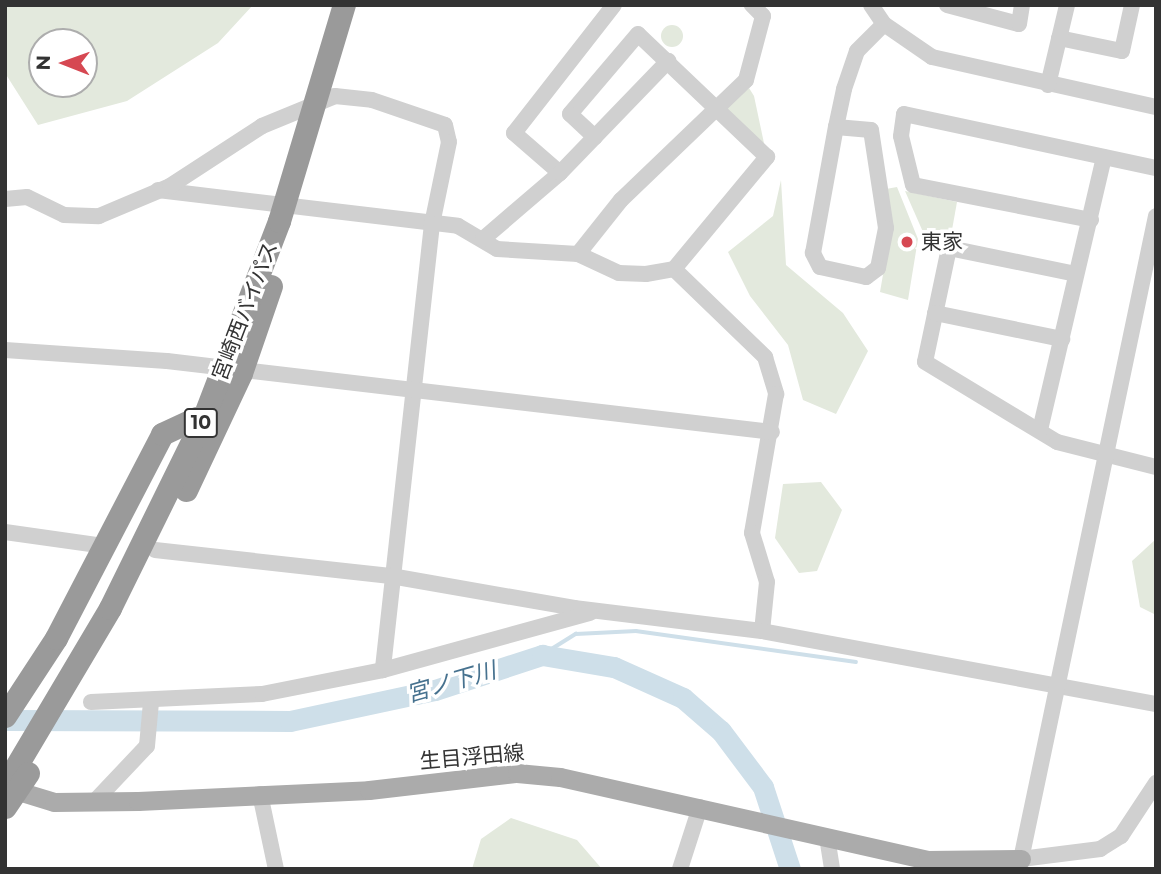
<!DOCTYPE html>
<html>
<head>
<meta charset="utf-8">
<style>
	body { margin:0 }
	#map { position:relative; width:1161px; height:874px; overflow:hidden; background:#fff; font-family:Montserrat,"Noto Sans JP",sans-serif }
	div>[style] { position:absolute }
	[style*='--x'] { left:calc(var(--x)*1px); top:calc(var(--y)*1px); width:calc(var(--w)*1px); rotate:calc(var(--a)*1deg) }
	.green>* { inset:0; background:#e3e9dd }
	.round { border-radius:50% }
	.stream>* { height:3.5px; margin:-1.75px; padding:0 1.75px; transform-origin:1.75px; border-radius:1.75px; background:#cedfe9 }
	.river>* { height:21px; margin:-10.5px; padding:0 10.5px; transform-origin:10.5px; border-radius:10.5px; background:#cedfe9 }
	.minor>* { height:16px; margin:-8px; padding:0 8px; transform-origin:8px; border-radius:8px; background:#d0d0d0 }
	.major>* { height:19px; margin:-9.5px; padding:0 9.5px; transform-origin:9.5px; border-radius:9.5px; background:#ababab }
	.highway>* { height:23px; margin:-11.5px; padding:0 11.5px; transform-origin:11.5px; border-radius:11.5px; background:#9a9a9a }
	.dots>* { width:19px; height:19px; translate:-50% -50%; box-sizing:border-box; border:4px solid #fff; border-radius:50% }
	span { translate:-50% -50%; white-space:nowrap; text-align:center; line-height:1.15; -webkit-text-stroke:7px #fff; paint-order:stroke }
	.shield-label span { padding:2px 5px; background:#fff; border:2px solid; border-radius:5px; -webkit-text-stroke-width:0 }
	.shield-label { font-size:19px; color:#333; font-weight:700 }
	.poi-label { font-size:21px; color:#333 }
	.left { translate:0 -50%; text-align:left }
	.street-label { font-size:21px; color:#333 }
	.water-label { font-size:23px; color:#47728f; font-style:italic }
	.frame { position:absolute; inset:0; border:7px solid #333; pointer-events:none }
	.north { position:absolute; left:28px; top:28px; width:70px; height:70px; box-sizing:border-box; background:#fff; border:2px solid #adadad; border-radius:50%; rotate:271deg; font-size:19px; font-weight:700; line-height:28px; text-align:center; color:#333 }
	.north::after { content:''; display:block; margin:auto; width:24px; height:32px; background:#d64852; clip-path:polygon(50% 0,100% 100%,50% 72%,0 100%) }
</style>
</head>
<body>
<div id="map">
	<div class="green">
		<div style="clip-path:polygon(evenodd,5px 5px,253px 5px,218px 43px,127px 101px,38px 125px,5px 73px,5px 5px,84px 42px,84px 84px,42px 84px,42px 42px,84px 42px)"></div>
		<div class="round" style="left:661px;top:25px;width:22px;height:22px"></div>
		<div style="clip-path:polygon(749px 88px,754px 96px,765px 148px,725px 108px)"></div>
		<div style="clip-path:polygon(781px 180px,786px 265px,843px 313px,868px 351px,836px 414px,803px 400px,788px 345px,750px 296px,728px 252px,773px 216px)"></div>
		<div style="clip-path:polygon(897px 187px,918px 239px,908px 300px,880px 292px,891px 228px,886px 189px)"></div>
		<div style="clip-path:polygon(905px 191px,957px 202px,950px 241px,923px 232px)"></div>
		<div style="clip-path:polygon(821px 482px,842px 510px,817px 571px,799px 573px,775px 538px,783px 484px)"></div>
		<div style="clip-path:polygon(1156px 539px,1156px 615px,1140px 607px,1132px 561px)"></div>
		<div style="clip-path:polygon(511px 818px,577px 840px,602px 869px,472px 869px,481px 839px)"></div>
	</div>
	<div class="stream">
		<div style="--x:542;--y:655;--w:40;--a:-32"></div>
		<div style="--x:576;--y:634;--w:60;--a:-2.9"></div>
		<div style="--x:636;--y:631;--w:222;--a:8"></div>
	</div>
	<div class="river">
		<div style="--x:5;--y:720;--w:285;--a:0.2"></div>
		<div style="--x:290;--y:721;--w:148;--a:-12.1"></div>
		<div style="--x:435;--y:690;--w:113;--a:-18.1"></div>
		<div style="--x:542;--y:655;--w:73;--a:9.5"></div>
		<div style="--x:614;--y:667;--w:76;--a:24.2"></div>
		<div style="--x:683;--y:698;--w:50;--a:41"></div>
		<div style="--x:721;--y:731;--w:70;--a:53.1"></div>
		<div style="--x:763;--y:787;--w:86;--a:71.8"></div>
	</div>
	<div class="minor">
		<div style="--x:871;--y:5;--w:23;--a:56"></div>
		<div style="--x:884;--y:24;--w:58;--a:34.5"></div>
		<div style="--x:932;--y:57;--w:230;--a:12.6"></div>
		<div style="--x:947;--y:5;--w:74;--a:14.8"></div>
		<div style="--x:1019;--y:24;--w:19;--a:-81"></div>
		<div style="--x:1059;--y:38;--w:64;--a:11.7"></div>
		<div style="--x:1122;--y:51;--w:47;--a:-77.7"></div>
		<div style="--x:1048;--y:85;--w:82;--a:-76.6"></div>
		<div style="--x:836;--y:127;--w:35;--a:5"></div>
		<div style="--x:871;--y:130;--w:99;--a:81.3"></div>
		<div style="--x:886;--y:228;--w:41;--a:101.3"></div>
		<div style="--x:878;--y:268;--w:15;--a:143"></div>
		<div style="--x:866;--y:277;--w:47;--a:-167.7"></div>
		<div style="--x:820;--y:267;--w:16;--a:-117"></div>
		<div style="--x:813;--y:253;--w:128;--a:-79.7"></div>
		<div style="--x:836;--y:127;--w:39;--a:-78"></div>
		<div style="--x:844;--y:89;--w:40;--a:-71.1"></div>
		<div style="--x:857;--y:51;--w:38;--a:-45"></div>
		<div style="--x:560;--y:173;--w:61;--a:-139"></div>
		<div style="--x:514;--y:133;--w:162;--a:-52"></div>
		<div style="--x:158;--y:190;--w:302;--a:6.8"></div>
		<div style="--x:458;--y:226;--w:45;--a:30.5"></div>
		<div style="--x:497;--y:249;--w:81;--a:3.5"></div>
		<div style="--x:578;--y:254;--w:45;--a:24.9"></div>
		<div style="--x:619;--y:273;--w:27;--a:2"></div>
		<div style="--x:646;--y:274;--w:28;--a:-10"></div>
		<div style="--x:674;--y:269;--w:146;--a:-50.3"></div>
		<div style="--x:767;--y:157;--w:178;--a:-136.4"></div>
		<div style="--x:638;--y:34;--w:105;--a:130.4"></div>
		<div style="--x:570;--y:114;--w:34;--a:43"></div>
		<div style="--x:5;--y:199;--w:22;--a:-5"></div>
		<div style="--x:27;--y:197;--w:41;--a:25.9"></div>
		<div style="--x:64;--y:215;--w:35;--a:2"></div>
		<div style="--x:99;--y:216;--w:77;--a:-22.9"></div>
		<div style="--x:170;--y:186;--w:110;--a:-33.1"></div>
		<div style="--x:262;--y:126;--w:79;--a:-22.3"></div>
		<div style="--x:335;--y:96;--w:37;--a:6"></div>
		<div style="--x:372;--y:100;--w:77;--a:18.9"></div>
		<div style="--x:445;--y:125;--w:17;--a:77"></div>
		<div style="--x:449;--y:142;--w:84;--a:101.7"></div>
		<div style="--x:432;--y:224;--w:449;--a:96.3"></div>
		<div style="--x:1091;--y:220;--w:181;--a:-168.9"></div>
		<div style="--x:913;--y:185;--w:50;--a:-103.8"></div>
		<div style="--x:901;--y:136;--w:22;--a:-82"></div>
		<div style="--x:904;--y:114;--w:258;--a:12.1"></div>
		<div style="--x:483;--y:239;--w:101;--a:-40.6"></div>
		<div style="--x:560;--y:173;--w:156;--a:-46"></div>
		<div style="--x:578;--y:254;--w:69;--a:-51.5"></div>
		<div style="--x:621;--y:200;--w:173;--a:-43.8"></div>
		<div style="--x:746;--y:80;--w:66;--a:-75.1"></div>
		<div style="--x:763;--y:16;--w:16;--a:-135"></div>
		<div style="--x:674;--y:269;--w:127;--a:44"></div>
		<div style="--x:765;--y:357;--w:39;--a:73"></div>
		<div style="--x:776;--y:394;--w:141;--a:99.8"></div>
		<div style="--x:752;--y:533;--w:51;--a:73"></div>
		<div style="--x:767;--y:582;--w:49;--a:95.8"></div>
		<div style="--x:1076;--y:274;--w:130;--a:-168.4"></div>
		<div style="--x:949;--y:248;--w:116;--a:101.9"></div>
		<div style="--x:925;--y:362;--w:154;--a:31.2"></div>
		<div style="--x:1057;--y:442;--w:102;--a:14.2"></div>
		<div style="--x:935;--y:313;--w:130;--a:11.6"></div>
		<div style="--x:5;--y:350;--w:162;--a:3.9"></div>
		<div style="--x:167;--y:361;--w:609;--a:6.69"></div>
		<div style="--x:1040;--y:430;--w:280;--a:-76.8"></div>
		<div style="--x:5;--y:532;--w:101;--a:8"></div>
		<div style="--x:155;--y:550;--w:237;--a:6.3"></div>
		<div style="--x:391;--y:576;--w:186;--a:9.9"></div>
		<div style="--x:574;--y:608;--w:189;--a:7"></div>
		<div style="--x:762;--y:631;--w:401;--a:10.5"></div>
		<div style="--x:91;--y:702;--w:171;--a:-2.7"></div>
		<div style="--x:262;--y:694;--w:123;--a:-11.2"></div>
		<div style="--x:383;--y:670;--w:215;--a:-15.4"></div>
		<div style="--x:260;--y:794;--w:77;--a:78"></div>
		<div style="--x:94;--y:802;--w:77;--a:-46.6"></div>
		<div style="--x:147;--y:746;--w:44;--a:-84.8"></div>
		<div style="--x:827;--y:837;--w:32;--a:81"></div>
		<div style="--x:1021;--y:859;--w:80;--a:-7.2"></div>
		<div style="--x:1100;--y:849;--w:25;--a:-32"></div>
		<div style="--x:1121;--y:836;--w:64;--a:-56.6"></div>
		<div style="--x:680;--y:869;--w:65;--a:-72.1"></div>
		<div style="--x:1019;--y:869;--w:667;--a:-78.15"></div>
	</div>
	<div class="major">
		<div style="--x:5;--y:787;--w:51;--a:17"></div>
		<div style="--x:54;--y:802;--w:84;--a:-0.7"></div>
		<div style="--x:138;--y:801;--w:231;--a:-2.7"></div>
		<div style="--x:369;--y:790;--w:149;--a:-6.6"></div>
		<div style="--x:517;--y:773;--w:43;--a:5.3"></div>
		<div style="--x:560;--y:777;--w:376;--a:12.7"></div>
		<div style="--x:927;--y:860;--w:94;--a:-0.6"></div>
	</div>
	<div class="highway">
		<div style="--x:186;--y:490;--w:129;--a:-64.8"></div>
		<div style="--x:241;--y:373;--w:92;--a:-71"></div>
		<div style="--x:5;--y:716;--w:93;--a:-56.8"></div>
		<div style="--x:56;--y:638;--w:230;--a:-62.5"></div>
		<div style="--x:162;--y:434;--w:38;--a:-25"></div>
		<div style="--x:5;--y:785;--w:206;--a:-59.3"></div>
		<div style="--x:110;--y:608;--w:211;--a:-63.8"></div>
		<div style="--x:203;--y:419;--w:212;--a:-69"></div>
		<div style="--x:279;--y:221;--w:226;--a:-73.3"></div>
		<div style="--x:5;--y:807;--w:41;--a:-55.9"></div>
	</div>
	<div class="dots">
		<div style="left:907px;top:242px;background:#d64852"></div>
	</div>
	<div class="shield-label">
		<span style="left:201px;top:423px">10</span>
	</div>
	<div class="poi-label">
		<span class="left" style="left:921px;top:242px">東家</span>
	</div>
	<div class="street-label">
		<span style="left:245px;top:311px;rotate:-69deg">宮崎西バイパス</span>
		<span style="left:472px;top:757px;rotate:-5deg">生目浮田線</span>
	</div>
	<div class="water-label">
		<span style="left:451px;top:682px;rotate:-16deg">宮ノ下川</span>
	</div>
	<div class="frame"></div>
	<div class="north">N</div>
</div>
</body>
</html>
